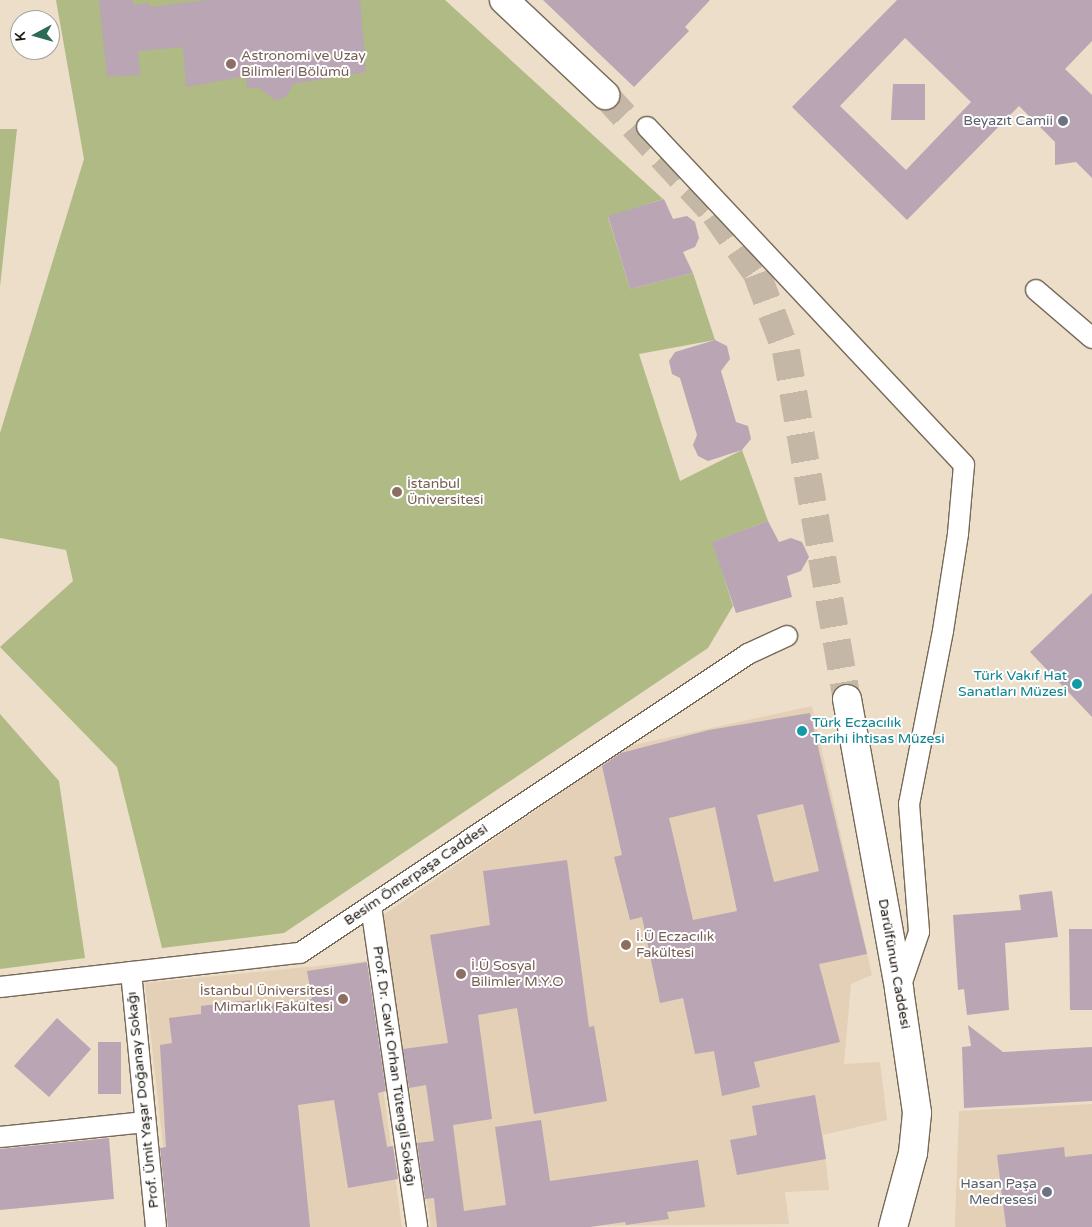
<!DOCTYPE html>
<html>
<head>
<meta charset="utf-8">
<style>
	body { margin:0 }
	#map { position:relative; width:1092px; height:1227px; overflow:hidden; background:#eddeca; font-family:"Varela Round",sans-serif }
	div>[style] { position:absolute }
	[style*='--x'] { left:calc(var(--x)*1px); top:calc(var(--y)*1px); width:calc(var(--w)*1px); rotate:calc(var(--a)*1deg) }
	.built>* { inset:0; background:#e4d0b6 }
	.green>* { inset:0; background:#afba85 }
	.building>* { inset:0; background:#b9a5b3 }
	.secondary-tunnel>* { height:28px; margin-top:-14px; transform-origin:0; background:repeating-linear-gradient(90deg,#c4b7a5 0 28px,transparent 0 42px) }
	.roads { filter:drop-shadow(1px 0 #766957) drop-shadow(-1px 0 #766957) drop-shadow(0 1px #766957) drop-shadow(0 -1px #766957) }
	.street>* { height:20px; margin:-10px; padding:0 10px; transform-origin:10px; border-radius:10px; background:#fff }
	.secondary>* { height:28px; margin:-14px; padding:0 14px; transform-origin:14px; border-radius:14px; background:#fff }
	.dots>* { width:14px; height:14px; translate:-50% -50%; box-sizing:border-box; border:2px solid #fff; border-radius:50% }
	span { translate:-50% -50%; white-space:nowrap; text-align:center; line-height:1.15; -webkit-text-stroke:4px #fff; paint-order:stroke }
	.education-label { font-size:14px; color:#785e54 }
	.left { translate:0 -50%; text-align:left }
	.right { translate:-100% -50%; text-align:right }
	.worship-label { font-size:14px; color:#5b616d }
	.culture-label { font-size:14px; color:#0d838f }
	.street-label { font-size:14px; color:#201a13 }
	.north { position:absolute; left:10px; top:10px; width:50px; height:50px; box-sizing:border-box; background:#fff; border:1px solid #a6a3a1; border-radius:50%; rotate:264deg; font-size:14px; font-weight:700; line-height:20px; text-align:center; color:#201a13 }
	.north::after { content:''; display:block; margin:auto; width:18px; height:22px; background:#2d6b57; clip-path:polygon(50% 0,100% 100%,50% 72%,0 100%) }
</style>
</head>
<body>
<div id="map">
	<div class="built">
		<div style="clip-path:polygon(812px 706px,872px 975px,851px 984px,844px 1064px,880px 1062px,887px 1120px,823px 1135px,829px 1190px,785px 1192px,789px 1224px,431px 1227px,382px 916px,629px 746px)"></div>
		<div style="clip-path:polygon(366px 961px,402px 1227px,172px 1227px,145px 983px)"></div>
		<div style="clip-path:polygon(1092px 1104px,1092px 1227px,955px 1227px,959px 1111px)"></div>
	</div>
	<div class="green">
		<div style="clip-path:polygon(56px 0,445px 0,663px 199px,608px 217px,630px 289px,693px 273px,715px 340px,639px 354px,680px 481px,742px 450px,768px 521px,713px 542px,733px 606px,708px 648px,284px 933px,162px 948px,117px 767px,0 647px,73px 581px,66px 550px,0 538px,0 433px,84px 159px)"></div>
		<div style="clip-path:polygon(0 129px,17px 129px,0 287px)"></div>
		<div style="clip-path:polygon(0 714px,59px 781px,85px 958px,0 969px)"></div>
	</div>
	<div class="building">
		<div style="clip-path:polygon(99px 0,133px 0,133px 5px,149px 3px,150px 7px,209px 0,360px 0,366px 72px,293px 84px,286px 97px,275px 100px,259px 88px,247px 88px,246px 76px,186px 87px,183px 47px,138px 51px,140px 75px,107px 77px)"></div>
		<div style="clip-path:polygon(543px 0,710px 0,685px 27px,689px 31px,634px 87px)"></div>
		<div style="clip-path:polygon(evenodd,897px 0,1092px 0,1092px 41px,1065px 69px,1092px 95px,1092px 178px,1076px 162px,1055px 165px,1055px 142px,1019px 106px,907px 220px,792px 107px,897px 0,905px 38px,971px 102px,906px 170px,840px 106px,905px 38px)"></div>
		<div style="clip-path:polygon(893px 84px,925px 84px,925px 120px,891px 120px)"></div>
		<div style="clip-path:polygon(664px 199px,673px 219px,687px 216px,695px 222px,699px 238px,695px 247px,683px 252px,693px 273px,630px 289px,608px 216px)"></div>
		<div style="clip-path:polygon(715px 340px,727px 346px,730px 359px,721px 371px,736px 422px,748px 426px,751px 439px,742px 450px,708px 461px,698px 456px,693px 445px,697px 435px,680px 378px,672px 374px,669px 361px,675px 352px)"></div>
		<div style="clip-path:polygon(768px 521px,779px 542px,791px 538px,802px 542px,809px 557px,801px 571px,787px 576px,792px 597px,736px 613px,712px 542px)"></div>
		<div style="clip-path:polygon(1092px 593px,1092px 717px,1030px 652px)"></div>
		<div style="clip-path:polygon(evenodd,810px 713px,867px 954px,819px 964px,840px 1042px,754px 1062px,760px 1087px,722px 1096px,714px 1051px,695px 1054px,683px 998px,660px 1003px,642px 917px,630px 920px,614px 857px,622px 855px,602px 766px,621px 753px,709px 730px,810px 713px,803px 804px,819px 871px,774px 882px,757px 815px,803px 804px,810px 713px,715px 807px,737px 911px,693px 920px,669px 818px,715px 807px)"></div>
		<div style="clip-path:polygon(567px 860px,589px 1027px,594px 1026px,607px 1101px,534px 1114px,517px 1008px,478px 1015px,492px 1119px,453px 1125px,464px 1211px,506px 1205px,495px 1127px,541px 1120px,550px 1181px,698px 1160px,705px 1207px,667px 1212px,669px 1219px,626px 1225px,625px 1222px,590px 1227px,437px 1227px,434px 1198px,425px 1199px,417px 1143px,434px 1141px,426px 1085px,409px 1088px,403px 1049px,448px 1043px,430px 935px,490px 925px,483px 871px)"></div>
		<div style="clip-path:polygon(1052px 891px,1058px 937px,1005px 943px,1009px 1010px,967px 1015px,964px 989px,958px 990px,953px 915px,1021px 910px,1019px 895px)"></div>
		<div style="clip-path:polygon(1069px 929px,1092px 929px,1092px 1010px,1070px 1010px)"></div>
		<div style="clip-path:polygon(367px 962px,386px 1091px,378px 1093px,387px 1147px,393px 1146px,398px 1179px,348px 1188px,334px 1100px,298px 1105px,310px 1227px,168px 1227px,160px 1148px,166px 1147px,160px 1045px,172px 1043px,169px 1018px,201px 1014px,201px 1006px,250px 1000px,251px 1006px,312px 999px,307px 971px)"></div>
		<div style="clip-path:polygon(57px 1018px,91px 1049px,49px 1097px,14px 1066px)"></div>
		<div style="clip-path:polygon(968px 1025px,1003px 1052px,1092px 1047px,1092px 1101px,964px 1108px,962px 1047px,971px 1046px)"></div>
		<div style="clip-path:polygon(98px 1042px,121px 1042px,121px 1094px,98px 1094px)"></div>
		<div style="clip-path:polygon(815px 1095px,826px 1159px,737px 1175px,730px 1140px,757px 1135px,752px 1106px)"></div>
		<div style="clip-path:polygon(109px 1138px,114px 1199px,0 1210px,0 1149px)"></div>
		<div style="clip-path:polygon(1064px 1147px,1065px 1157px,1092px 1154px,1092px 1227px,1006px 1227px,997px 1155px)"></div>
	</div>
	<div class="secondary-tunnel">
		<div style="--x:605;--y:95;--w:162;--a:47.3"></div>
		<div style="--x:715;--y:214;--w:73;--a:55"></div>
		<div style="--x:757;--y:274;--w:82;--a:69.4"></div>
		<div style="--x:786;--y:351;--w:353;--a:80.1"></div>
	</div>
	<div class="roads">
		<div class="street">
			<div style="--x:647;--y:127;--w:463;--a:46.8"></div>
			<div style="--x:964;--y:465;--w:69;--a:95"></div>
			<div style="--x:958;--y:534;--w:98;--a:98.8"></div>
			<div style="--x:943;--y:631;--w:176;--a:101.1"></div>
			<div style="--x:909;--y:804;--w:128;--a:85.5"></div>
			<div style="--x:919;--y:932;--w:59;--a:108.7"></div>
			<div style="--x:1036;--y:290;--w:74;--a:40.6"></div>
			<div style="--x:371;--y:906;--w:324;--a:81.8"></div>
			<div style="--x:131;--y:972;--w:256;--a:84.4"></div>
			<div style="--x:0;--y:987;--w:302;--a:-6.5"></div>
			<div style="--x:300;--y:953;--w:539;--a:-33.72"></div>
			<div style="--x:748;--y:654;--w:43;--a:-24.8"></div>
			<div style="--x:0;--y:1137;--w:146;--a:-5.9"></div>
		</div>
		<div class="secondary">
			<div style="--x:504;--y:0;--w:139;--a:43.2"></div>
			<div style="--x:847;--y:699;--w:295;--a:79.8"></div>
			<div style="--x:899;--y:989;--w:125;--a:81.7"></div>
			<div style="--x:917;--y:1113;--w:40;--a:95.7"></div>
			<div style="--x:913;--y:1153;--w:77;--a:105.1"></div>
		</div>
	</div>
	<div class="dots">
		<div style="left:231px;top:64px;background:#8d6e63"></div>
		<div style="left:1063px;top:121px;background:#6b7280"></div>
		<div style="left:397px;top:492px;background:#8d6e63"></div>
		<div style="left:1077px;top:684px;background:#0f9aa8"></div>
		<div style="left:802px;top:731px;background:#0f9aa8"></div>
		<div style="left:626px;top:945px;background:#8d6e63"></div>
		<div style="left:461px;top:974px;background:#8d6e63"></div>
		<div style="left:343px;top:999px;background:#8d6e63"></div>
		<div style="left:1047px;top:1192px;background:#6b7280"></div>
	</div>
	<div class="education-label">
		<span class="left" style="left:241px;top:64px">Astronomi ve Uzay<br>Bilimleri Bölümü</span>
		<span class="left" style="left:407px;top:492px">İstanbul<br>Üniversitesi</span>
		<span class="left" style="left:636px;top:945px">İ.Ü Eczacılık<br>Fakültesi</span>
		<span class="left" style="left:471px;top:974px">İ.Ü Sosyal<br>Bilimler M.Y.O</span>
		<span class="right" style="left:333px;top:999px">İstanbul Üniversitesi<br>Mimarlık Fakültesi</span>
	</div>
	<div class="worship-label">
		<span class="right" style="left:1053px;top:121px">Beyazıt Camii</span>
		<span class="right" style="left:1037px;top:1192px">Hasan Paşa<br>Medresesi</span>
	</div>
	<div class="culture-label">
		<span class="right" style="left:1067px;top:684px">Türk Vakıf Hat<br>Sanatları Müzesi</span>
		<span class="left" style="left:812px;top:731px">Türk Eczacılık<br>Tarihi İhtisas Müzesi</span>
	</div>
	<div class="street-label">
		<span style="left:416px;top:875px;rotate:-34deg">Besim Ömerpaşa Caddesi</span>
		<span style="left:894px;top:964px;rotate:80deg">Darülfünun Caddesi</span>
		<span style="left:394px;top:1066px;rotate:82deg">Prof. Dr. Cavit Orhan Tütengil Sokağı</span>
		<span style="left:143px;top:1100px;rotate:-96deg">Prof. Ümit Yaşar Doğanay Sokağı</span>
	</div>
	<div class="north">K</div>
</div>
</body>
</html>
